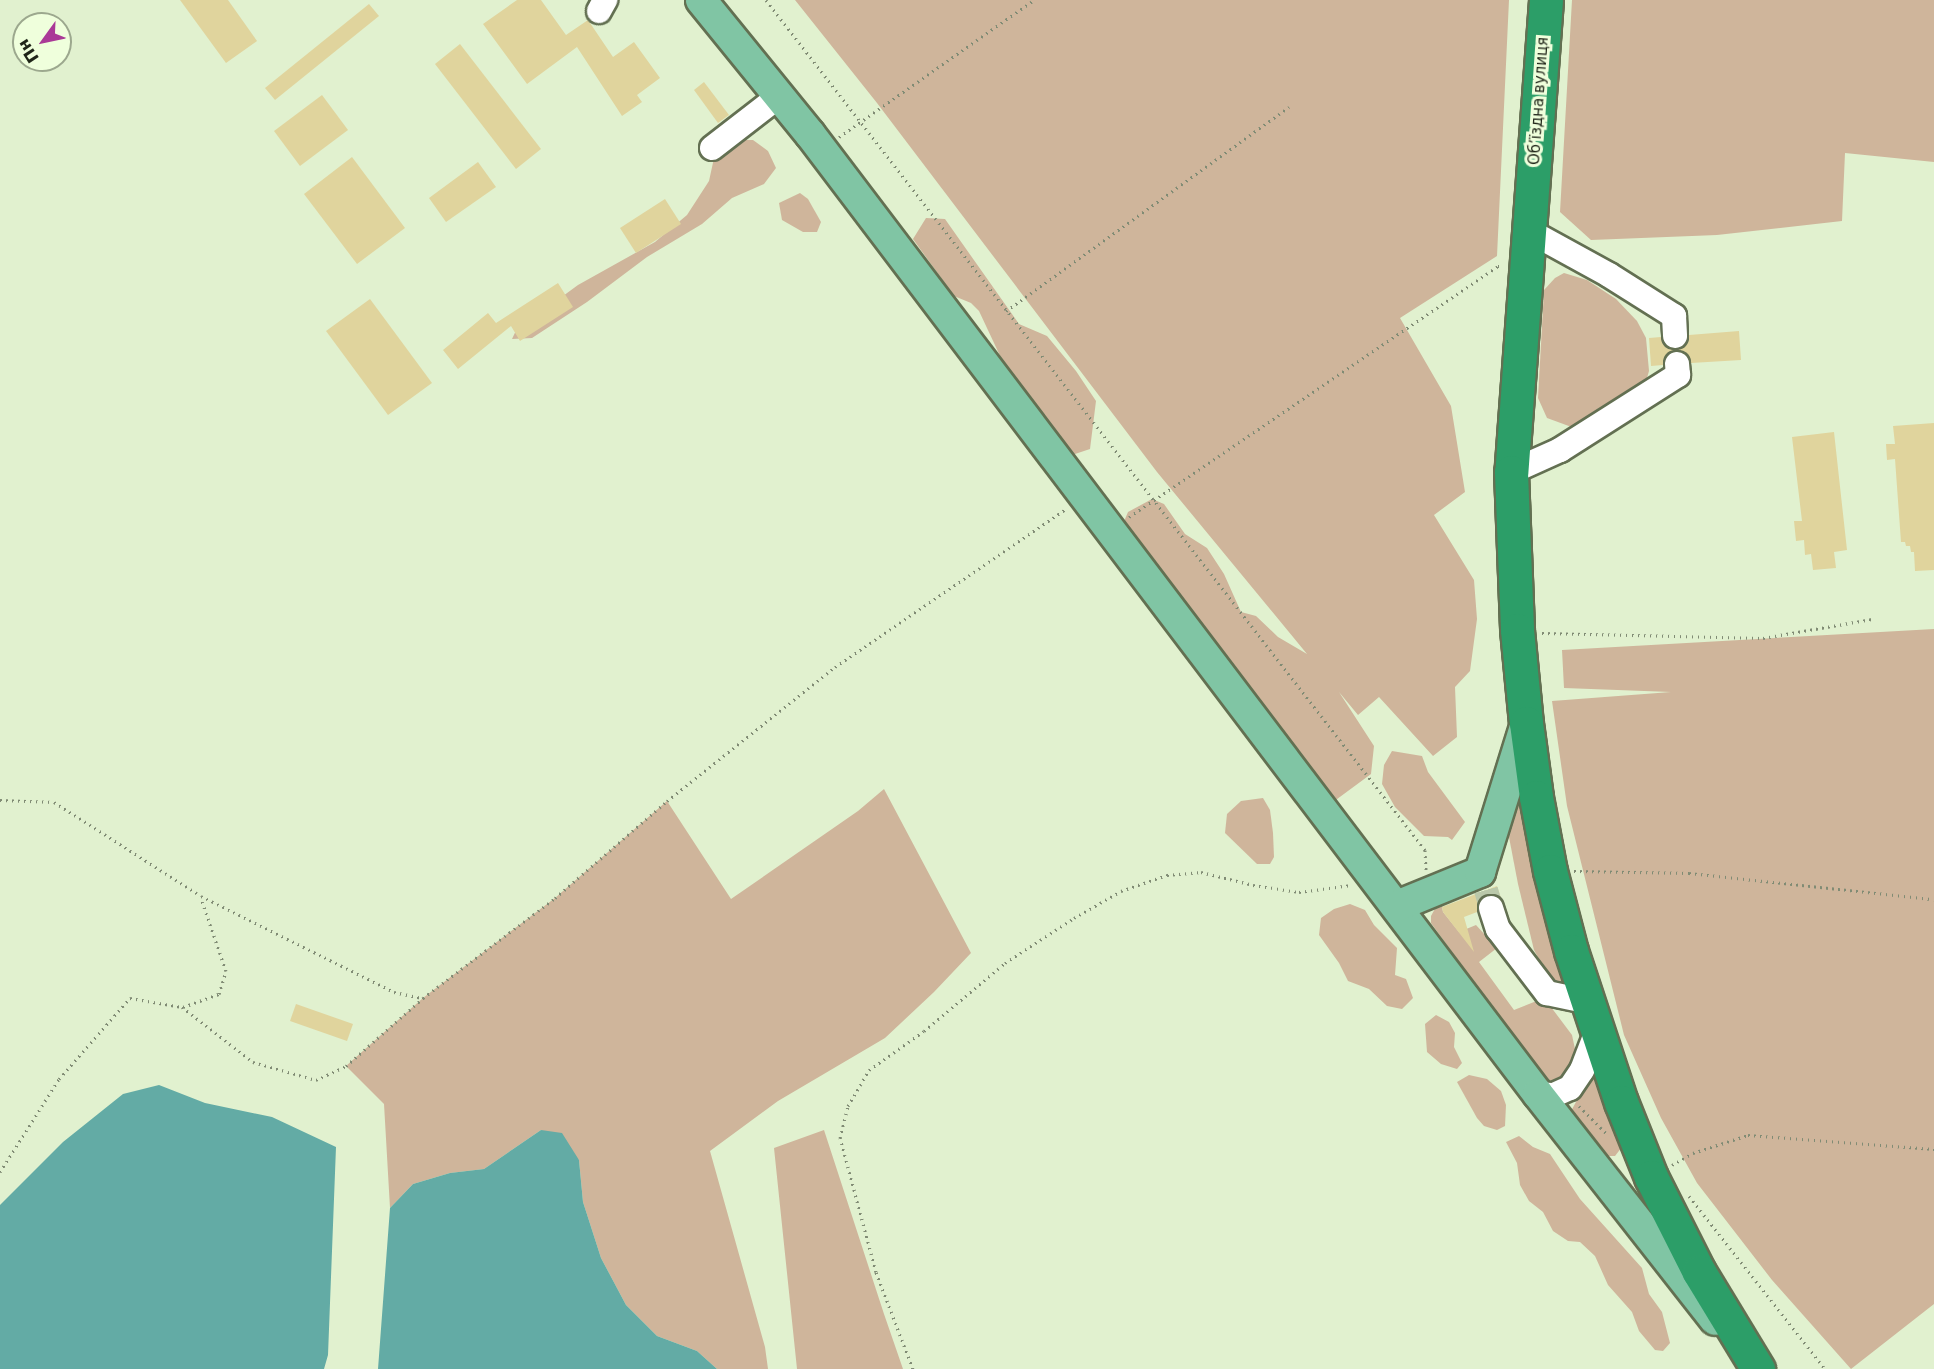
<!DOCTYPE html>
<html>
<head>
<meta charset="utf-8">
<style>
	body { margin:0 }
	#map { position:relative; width:1934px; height:1369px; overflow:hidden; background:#e1f1cf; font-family:"DejaVu Sans",sans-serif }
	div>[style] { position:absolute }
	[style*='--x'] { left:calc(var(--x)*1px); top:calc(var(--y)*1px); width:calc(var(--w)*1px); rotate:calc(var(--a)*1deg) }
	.green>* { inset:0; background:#cfb59b }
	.water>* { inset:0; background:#63aba5 }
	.building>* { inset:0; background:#e0d49d }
	.minor-tunnel>* { height:24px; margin-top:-12px; transform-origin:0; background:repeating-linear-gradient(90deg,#bac8aa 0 24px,transparent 0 36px) }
	.path>* { height:3px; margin-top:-1.5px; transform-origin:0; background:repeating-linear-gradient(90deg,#808b74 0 1.5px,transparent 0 6px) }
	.roads { filter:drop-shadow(2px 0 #637052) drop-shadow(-2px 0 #637052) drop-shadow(0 2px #637052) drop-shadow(0 -2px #637052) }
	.minor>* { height:24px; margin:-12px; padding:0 12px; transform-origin:12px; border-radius:12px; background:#fff }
	.major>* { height:30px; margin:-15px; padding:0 15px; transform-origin:15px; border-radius:15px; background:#80c5a4 }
	.highway>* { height:33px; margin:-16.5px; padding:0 16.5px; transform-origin:16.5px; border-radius:16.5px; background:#2c9e68 }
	span { translate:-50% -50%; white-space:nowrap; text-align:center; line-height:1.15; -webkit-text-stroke:6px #efffdc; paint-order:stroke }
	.street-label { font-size:15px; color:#1f2518 }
	.north { position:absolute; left:12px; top:12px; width:60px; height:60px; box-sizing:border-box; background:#efffdc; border:2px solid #9ca88e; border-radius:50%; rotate:237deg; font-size:16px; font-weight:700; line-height:24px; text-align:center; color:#1f2518 }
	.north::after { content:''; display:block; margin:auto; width:21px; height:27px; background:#aa3a97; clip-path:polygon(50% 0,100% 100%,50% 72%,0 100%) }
</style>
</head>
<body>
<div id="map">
	<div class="green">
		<div style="clip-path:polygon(795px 0,1509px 0,1497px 256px,1400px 318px,1451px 406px,1465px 492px,1434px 515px,1474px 580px,1477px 619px,1470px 671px,1455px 687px,1457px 737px,1433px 756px,1379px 697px,1358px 715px,1339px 692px,1374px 746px,1371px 774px,1329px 805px,1120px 531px,1128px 512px,1152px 499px,1164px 504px,1185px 534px,1207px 548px,1224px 574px,1241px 612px,1256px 616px,1278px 637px,1307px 654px,1157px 472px,877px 103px)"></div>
		<div style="clip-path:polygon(1572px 0,1934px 0,1934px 162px,1845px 153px,1842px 221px,1717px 235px,1591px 240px,1560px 212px)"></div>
		<div style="clip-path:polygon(734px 140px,753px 140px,768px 151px,776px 168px,764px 184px,732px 198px,702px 224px,647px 257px,587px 302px,532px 338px,512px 339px,520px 322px,548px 307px,578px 285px,655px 242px,687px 215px,709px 181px,714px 158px)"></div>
		<div style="clip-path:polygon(800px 193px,808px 199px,821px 222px,817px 232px,803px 232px,782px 220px,779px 203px)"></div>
		<div style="clip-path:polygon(926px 218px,945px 219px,1019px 324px,1047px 336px,1076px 371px,1096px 401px,1090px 449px,1072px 455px,1039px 427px,1017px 392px,979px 311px,971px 303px,954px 296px,913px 239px)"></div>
		<div style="clip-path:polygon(1564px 273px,1587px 280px,1616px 299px,1637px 321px,1646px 338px,1649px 371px,1647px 378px,1577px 429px,1547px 418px,1538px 398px,1544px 290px,1555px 278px)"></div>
		<div style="clip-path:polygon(1934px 629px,1934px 1304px,1851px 1369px,1772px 1280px,1697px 1183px,1661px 1118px,1624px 1035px,1567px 806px,1552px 701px,1671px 692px,1564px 688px,1562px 650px)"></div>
		<div style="clip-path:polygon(1392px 751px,1422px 756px,1428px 772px,1465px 822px,1452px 840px,1448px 837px,1424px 836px,1395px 807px,1382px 784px,1384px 765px)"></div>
		<div style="clip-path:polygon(1518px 786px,1564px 985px,1559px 986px,1546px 972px,1534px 950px,1518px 884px,1504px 811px)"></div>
		<div style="clip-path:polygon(884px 789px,971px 953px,934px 992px,885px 1038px,778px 1101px,710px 1151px,765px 1347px,768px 1369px,717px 1369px,697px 1351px,657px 1336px,626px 1305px,601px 1258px,583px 1202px,579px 1160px,541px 1130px,484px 1169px,450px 1173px,413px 1184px,390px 1208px,384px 1104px,346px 1066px,423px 998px,555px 898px,667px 801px,731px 899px,858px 811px)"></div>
		<div style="clip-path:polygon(1263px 798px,1270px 810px,1273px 833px,1274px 857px,1270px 864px,1257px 864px,1225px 833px,1227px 814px,1241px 801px)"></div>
		<div style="clip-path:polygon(1446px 902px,1442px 907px,1443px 912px,1459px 932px,1476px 925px,1497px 948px,1479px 962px,1514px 1010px,1539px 1000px,1551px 1007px,1572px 1035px,1578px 1063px,1554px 1092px,1490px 1009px,1485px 998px,1431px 923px,1431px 916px,1437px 905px)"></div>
		<div style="clip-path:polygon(1350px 904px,1365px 910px,1374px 925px,1397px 948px,1395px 975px,1406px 979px,1413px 998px,1402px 1009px,1387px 1006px,1369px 989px,1348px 981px,1339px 963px,1319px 935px,1321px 918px,1334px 909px)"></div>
		<div style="clip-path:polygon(1436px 1015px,1449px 1022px,1455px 1033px,1454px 1047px,1462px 1063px,1457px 1069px,1441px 1064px,1427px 1052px,1425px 1024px)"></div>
		<div style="clip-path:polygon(1590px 1064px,1620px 1139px,1622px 1147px,1615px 1156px,1604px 1156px,1572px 1116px,1571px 1111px,1581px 1093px)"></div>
		<div style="clip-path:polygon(1469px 1075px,1487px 1079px,1501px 1091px,1506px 1105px,1505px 1126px,1497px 1130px,1484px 1126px,1477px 1118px,1457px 1082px)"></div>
		<div style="clip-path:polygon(824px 1130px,884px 1314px,903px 1369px,797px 1369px,774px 1148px)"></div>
		<div style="clip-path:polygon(1519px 1136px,1533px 1147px,1550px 1154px,1580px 1199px,1642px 1268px,1649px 1294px,1662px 1312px,1670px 1343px,1663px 1351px,1655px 1350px,1639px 1331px,1632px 1312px,1608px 1285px,1595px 1256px,1580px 1242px,1568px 1241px,1553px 1231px,1543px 1212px,1529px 1201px,1520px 1185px,1517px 1163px,1506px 1142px)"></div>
	</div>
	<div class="water">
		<div style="clip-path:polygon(159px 1085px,205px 1103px,272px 1117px,336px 1147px,328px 1355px,324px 1369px,0 1369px,0 1205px,63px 1142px,123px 1094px)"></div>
		<div style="clip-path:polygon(541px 1130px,562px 1133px,579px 1160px,583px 1202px,601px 1258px,626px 1305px,657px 1336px,697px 1351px,717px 1369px,378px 1369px,390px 1208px,413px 1184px,450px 1173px,484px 1169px)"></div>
	</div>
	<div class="building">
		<div style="clip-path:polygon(180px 0,228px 0,257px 41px,226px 63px)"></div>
		<div style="clip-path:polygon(517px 0,541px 0,566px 35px,588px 20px,613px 57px,634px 42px,660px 78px,637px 95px,642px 102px,622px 116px,577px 47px,527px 84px,483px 24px)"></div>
		<div style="clip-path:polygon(369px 4px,379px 16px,275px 100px,265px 88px)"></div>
		<div style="clip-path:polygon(460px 44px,541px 149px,516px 169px,435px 64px)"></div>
		<div style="clip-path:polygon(704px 82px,729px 115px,718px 123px,694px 90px)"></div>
		<div style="clip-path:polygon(322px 95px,348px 130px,300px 166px,274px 131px)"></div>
		<div style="clip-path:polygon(352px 157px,405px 228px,357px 264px,304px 194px)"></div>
		<div style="clip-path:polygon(478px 162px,496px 187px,446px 222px,429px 198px)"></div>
		<div style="clip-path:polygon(665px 199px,681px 224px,636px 253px,620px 228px)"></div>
		<div style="clip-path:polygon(558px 283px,573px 307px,520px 341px,511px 326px,458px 369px,443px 350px,488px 313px,496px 323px)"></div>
		<div style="clip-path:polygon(370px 299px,432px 383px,388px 415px,326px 331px)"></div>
		<div style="clip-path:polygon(1739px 331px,1741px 360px,1691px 363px,1688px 355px,1677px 350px,1687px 343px,1689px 335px)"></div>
		<div style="clip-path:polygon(1661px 337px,1663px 344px,1675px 350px,1664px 358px,1663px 365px,1651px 366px,1649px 338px)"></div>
		<div style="clip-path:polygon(1934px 423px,1934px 570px,1915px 571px,1914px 552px,1911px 552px,1910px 546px,1906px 546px,1905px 542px,1901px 542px,1895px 459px,1887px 460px,1886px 444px,1895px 444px,1893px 426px)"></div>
		<div style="clip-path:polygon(1834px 432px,1847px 550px,1834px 552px,1836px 568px,1813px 570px,1811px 554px,1805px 555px,1804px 540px,1796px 541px,1794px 521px,1802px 521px,1792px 437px)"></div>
		<div style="clip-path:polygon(1497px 886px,1501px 898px,1494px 894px,1486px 895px,1477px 905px,1477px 912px,1464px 917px,1474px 952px,1443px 912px,1442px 907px)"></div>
		<div style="clip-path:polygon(296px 1004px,353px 1024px,347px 1041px,290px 1021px)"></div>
	</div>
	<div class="minor-tunnel">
		<div style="--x:1486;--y:890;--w:19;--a:74"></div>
	</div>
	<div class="path">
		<div style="--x:766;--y:0;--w:1076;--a:52.21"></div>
		<div style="--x:1425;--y:850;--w:22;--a:87"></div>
		<div style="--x:839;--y:137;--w:238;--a:-35.1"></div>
		<div style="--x:1006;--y:311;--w:349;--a:-35.8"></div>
		<div style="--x:1129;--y:517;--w:446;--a:-34.2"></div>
		<div style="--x:1498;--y:266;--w:6;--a:0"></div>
		<div style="--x:1542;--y:633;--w:221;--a:1.3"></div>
		<div style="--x:1763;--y:638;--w:111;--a:-9.9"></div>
		<div style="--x:0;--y:800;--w:54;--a:2.1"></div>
		<div style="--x:54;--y:802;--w:174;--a:32.6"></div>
		<div style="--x:201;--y:896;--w:216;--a:26.4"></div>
		<div style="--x:394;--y:992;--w:30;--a:12"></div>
		<div style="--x:1574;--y:871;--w:115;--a:1"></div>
		<div style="--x:1689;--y:873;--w:246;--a:6.1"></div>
		<div style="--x:183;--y:1007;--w:38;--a:-20"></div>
		<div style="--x:219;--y:994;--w:24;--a:-73"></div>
		<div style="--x:226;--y:971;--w:77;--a:-108.9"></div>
		<div style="--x:1579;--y:1106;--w:38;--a:45"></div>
		<div style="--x:1672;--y:1165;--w:24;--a:-30"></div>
		<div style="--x:1693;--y:1153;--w:58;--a:-18.1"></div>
		<div style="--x:1748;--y:1135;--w:187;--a:4.3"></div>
		<div style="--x:0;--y:1172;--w:110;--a:-57.6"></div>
		<div style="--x:59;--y:1079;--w:108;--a:-48.8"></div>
		<div style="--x:130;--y:998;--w:53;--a:9.8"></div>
		<div style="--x:182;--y:1007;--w:90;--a:37.8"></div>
		<div style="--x:253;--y:1062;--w:66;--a:15.9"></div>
		<div style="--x:316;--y:1080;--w:33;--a:-25"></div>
		<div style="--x:346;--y:1066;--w:103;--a:-41.4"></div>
		<div style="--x:423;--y:998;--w:166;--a:-37.1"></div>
		<div style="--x:555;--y:898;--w:148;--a:-40.9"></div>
		<div style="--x:667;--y:801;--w:215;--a:-38.6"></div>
		<div style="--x:835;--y:667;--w:281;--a:-34.4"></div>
		<div style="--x:1689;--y:1196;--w:220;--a:51.8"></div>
		<div style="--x:913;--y:1369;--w:104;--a:-110.9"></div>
		<div style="--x:876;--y:1272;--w:139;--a:-105"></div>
		<div style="--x:840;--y:1138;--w:33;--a:-76"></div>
		<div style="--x:848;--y:1106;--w:42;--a:-59.7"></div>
		<div style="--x:869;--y:1070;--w:67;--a:-35.3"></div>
		<div style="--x:924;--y:1031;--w:106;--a:-40"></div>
		<div style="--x:1005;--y:963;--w:82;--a:-33.1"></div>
		<div style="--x:1074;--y:918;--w:54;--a:-29.9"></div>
		<div style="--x:1121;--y:891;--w:49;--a:-19.2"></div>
		<div style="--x:1167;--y:875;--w:34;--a:-5"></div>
		<div style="--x:1201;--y:872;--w:54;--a:14"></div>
		<div style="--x:1253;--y:885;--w:47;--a:8.7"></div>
		<div style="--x:1299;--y:892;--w:53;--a:-7.5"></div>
	</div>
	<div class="roads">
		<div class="minor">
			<div style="--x:599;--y:11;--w:13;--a:-61"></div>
			<div style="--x:712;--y:148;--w:85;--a:-37.8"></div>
			<div style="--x:1529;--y:231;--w:91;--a:28.8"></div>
			<div style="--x:1609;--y:275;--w:77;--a:32.2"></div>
			<div style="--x:1674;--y:316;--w:20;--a:87"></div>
			<div style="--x:1511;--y:472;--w:54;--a:-24.2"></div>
			<div style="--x:1560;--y:450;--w:140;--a:-32.4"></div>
			<div style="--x:1678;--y:375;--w:11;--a:-95"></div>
			<div style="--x:1491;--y:908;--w:22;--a:72"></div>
			<div style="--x:1498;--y:929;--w:81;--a:52.6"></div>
			<div style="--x:1547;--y:993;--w:40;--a:12"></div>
			<div style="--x:1538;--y:1094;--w:16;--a:4"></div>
			<div style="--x:1554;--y:1095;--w:17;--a:-24"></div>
			<div style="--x:1570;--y:1088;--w:22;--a:-56"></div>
			<div style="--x:1582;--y:1070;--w:42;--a:-69"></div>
		</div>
		<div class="major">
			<div style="--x:701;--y:0;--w:173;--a:50.9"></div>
			<div style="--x:810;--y:134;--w:1205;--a:52.83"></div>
			<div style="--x:1538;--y:1094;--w:287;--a:51.9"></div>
			<div style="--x:1397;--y:906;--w:90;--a:-22.3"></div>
			<div style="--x:1480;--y:872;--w:156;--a:-72.8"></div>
		</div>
		<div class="highway">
			<div style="--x:1546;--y:0;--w:473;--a:94.2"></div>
			<div style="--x:1511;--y:472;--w:158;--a:87.8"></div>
			<div style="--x:1517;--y:630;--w:93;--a:84.5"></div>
			<div style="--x:1526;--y:723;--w:75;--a:82.3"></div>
			<div style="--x:1536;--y:797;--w:75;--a:79.3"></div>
			<div style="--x:1550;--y:871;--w:83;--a:75.3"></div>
			<div style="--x:1571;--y:951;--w:159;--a:71.7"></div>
			<div style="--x:1621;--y:1102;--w:81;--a:68.2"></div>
			<div style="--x:1651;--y:1177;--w:106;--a:63.2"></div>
			<div style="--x:1699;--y:1272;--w:114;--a:58.7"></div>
		</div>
	</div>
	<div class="street-label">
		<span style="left:1539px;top:101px;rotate:-86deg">Обʼїздна вулиця</span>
	</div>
	<div class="north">Пн</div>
</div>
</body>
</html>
